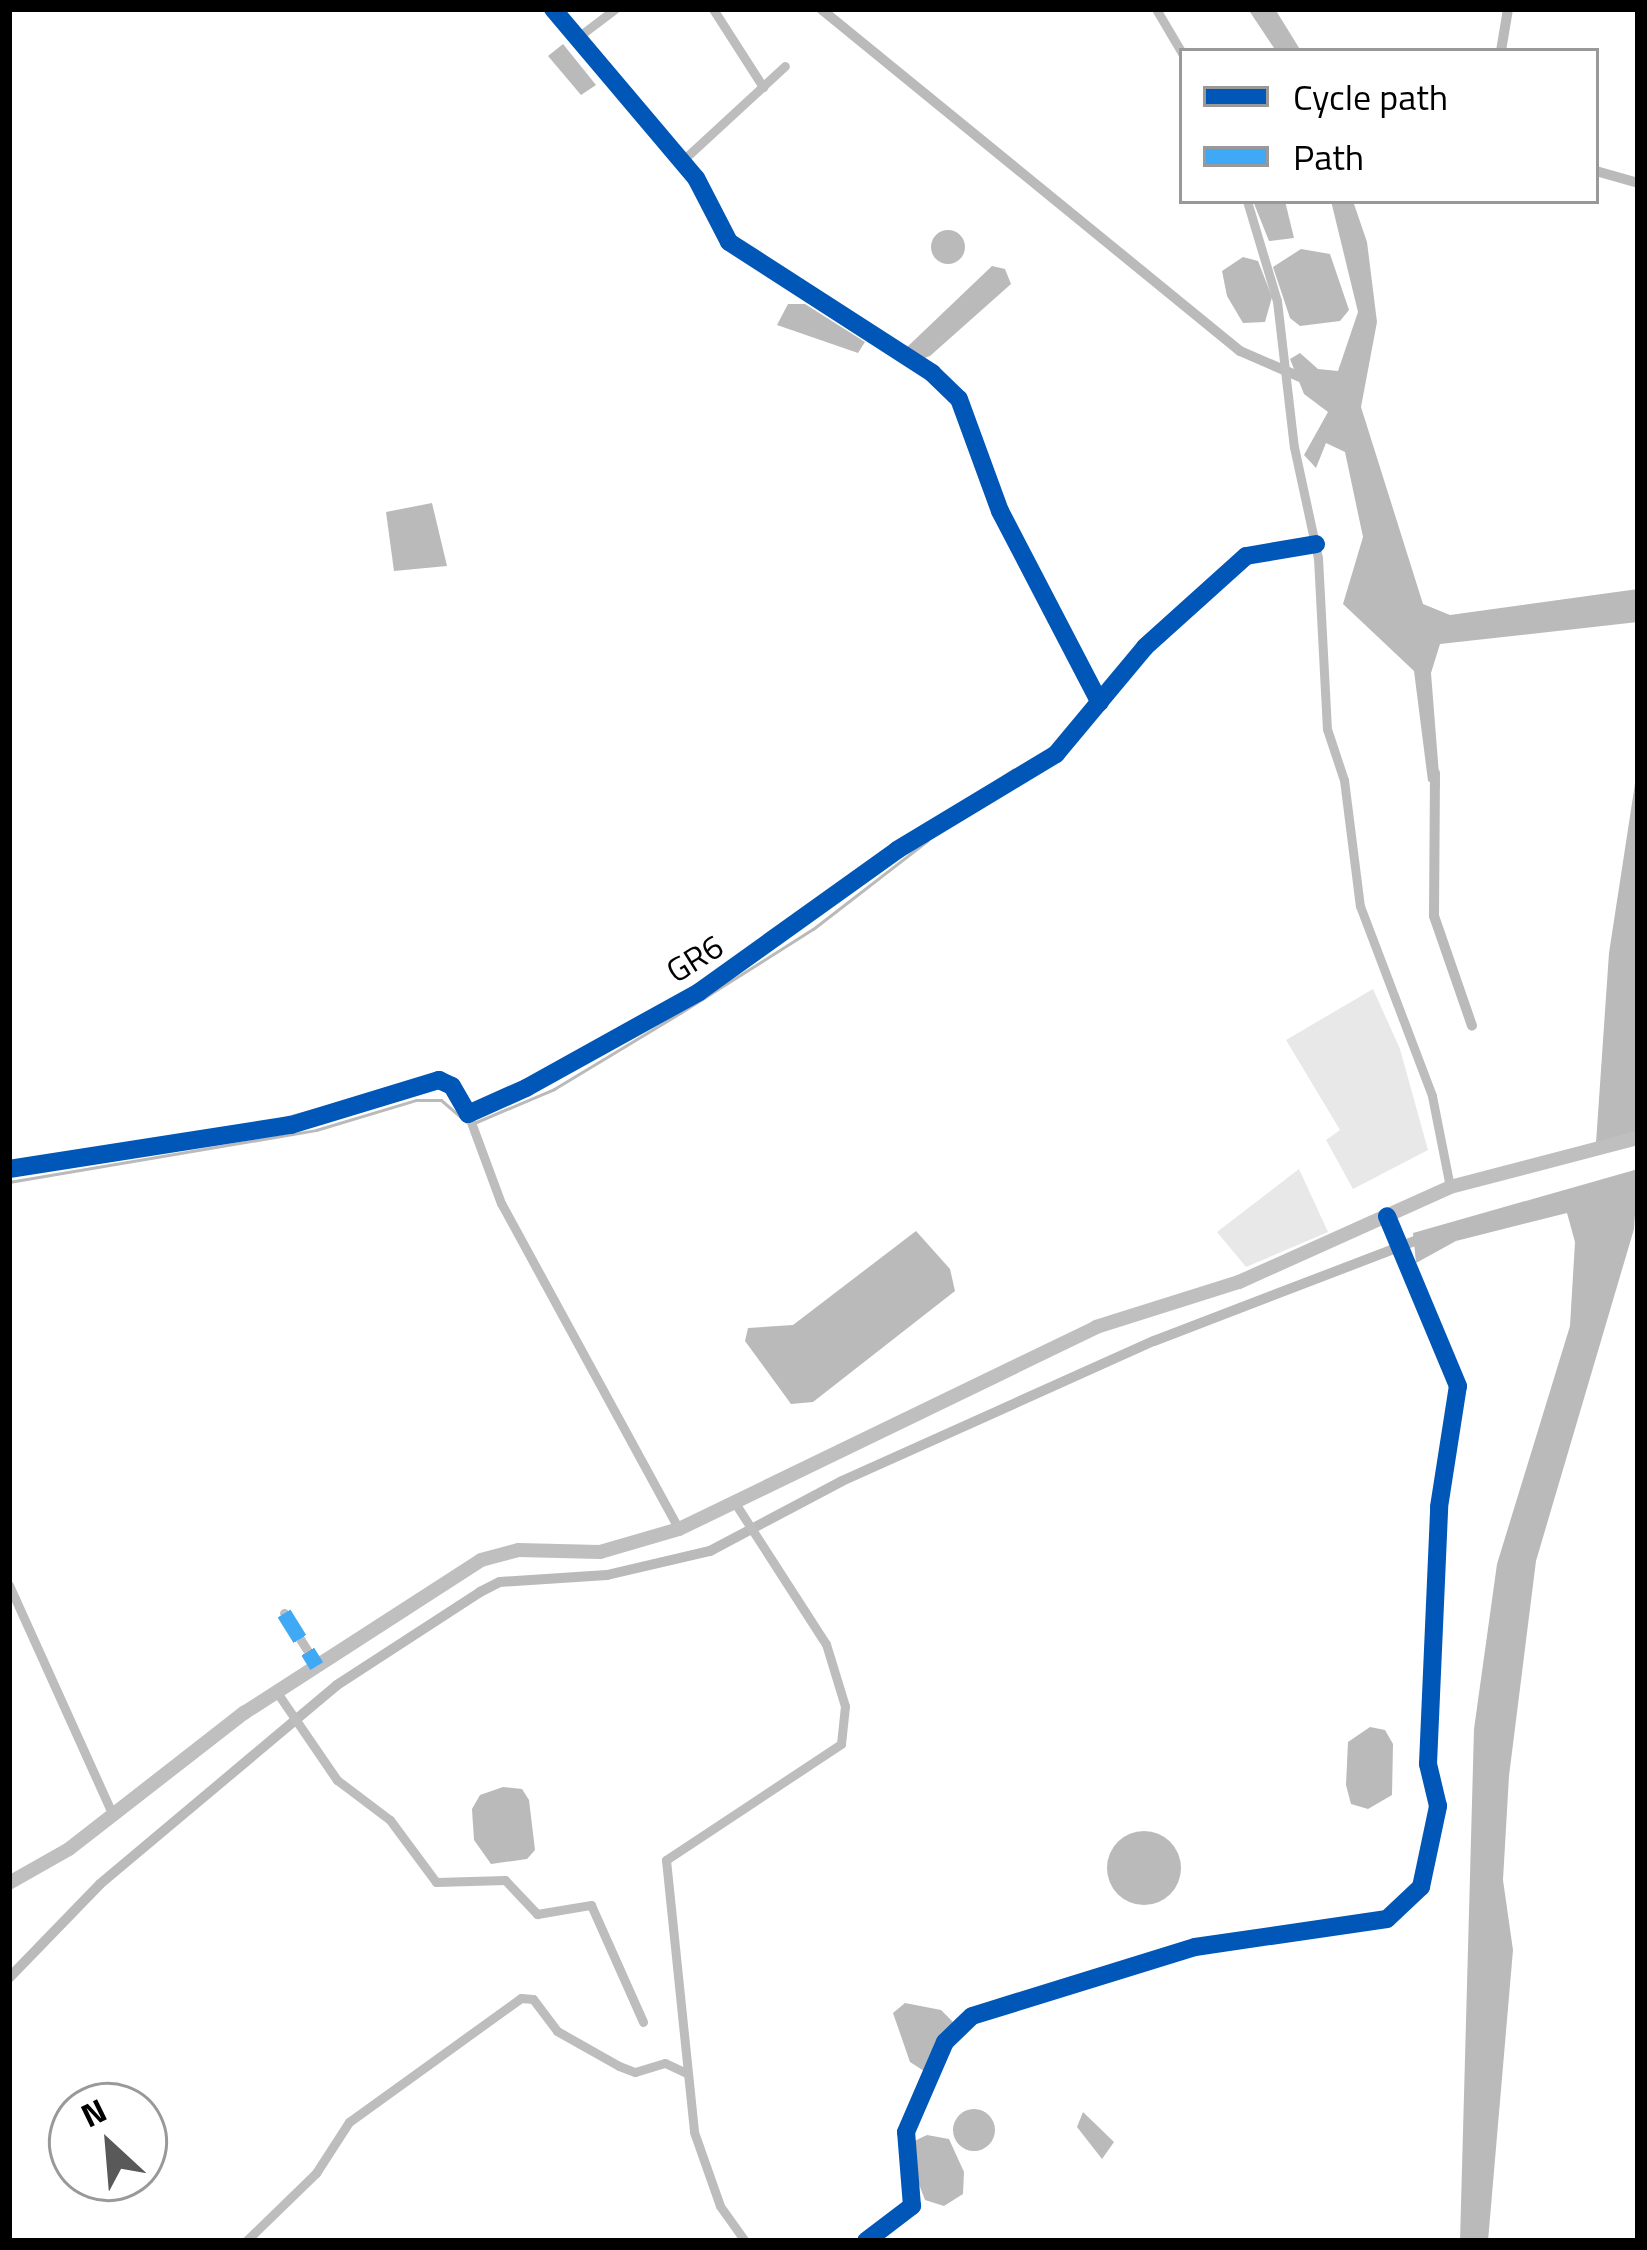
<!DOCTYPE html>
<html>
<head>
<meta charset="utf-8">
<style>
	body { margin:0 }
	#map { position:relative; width:1647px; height:2250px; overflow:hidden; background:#fff; font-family:"Titillium Web",sans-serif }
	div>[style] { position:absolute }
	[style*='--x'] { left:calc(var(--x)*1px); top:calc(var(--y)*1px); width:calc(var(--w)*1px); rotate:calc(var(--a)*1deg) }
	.green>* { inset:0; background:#e8e8e8 }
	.water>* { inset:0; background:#bababa }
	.round { border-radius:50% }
	.stream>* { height:3px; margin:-1.5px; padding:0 1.5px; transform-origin:1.5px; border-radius:1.5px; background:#bababa }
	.canal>* { height:10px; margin:-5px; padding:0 5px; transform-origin:5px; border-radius:5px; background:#bababa }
	.street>* { height:9px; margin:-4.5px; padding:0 4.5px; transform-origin:4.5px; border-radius:4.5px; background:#bdbdbd }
	.secondary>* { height:14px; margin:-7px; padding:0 7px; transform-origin:7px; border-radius:7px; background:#bfbfbf }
	.quiet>* { height:15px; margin-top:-7.5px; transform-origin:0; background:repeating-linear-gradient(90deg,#3fa9f5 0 30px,transparent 0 45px) }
	.cycleway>* { height:18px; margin:-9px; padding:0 9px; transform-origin:9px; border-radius:9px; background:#0057b8 }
	span { translate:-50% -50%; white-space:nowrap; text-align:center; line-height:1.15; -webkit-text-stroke:9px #fff; paint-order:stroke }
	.street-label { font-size:33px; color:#000 }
	.frame { position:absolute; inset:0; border:12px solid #000; pointer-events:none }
	.legend { position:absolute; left:1179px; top:48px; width:420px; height:156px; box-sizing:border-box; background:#fff; border:3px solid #999; margin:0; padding:15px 21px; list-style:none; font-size:36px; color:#000 }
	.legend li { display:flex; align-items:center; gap:24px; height:60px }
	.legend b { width:60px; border:3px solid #999 }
	.north { position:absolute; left:48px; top:2082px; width:120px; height:120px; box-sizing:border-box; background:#fff; border:3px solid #999; border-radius:50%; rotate:334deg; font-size:33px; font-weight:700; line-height:48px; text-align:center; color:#000 }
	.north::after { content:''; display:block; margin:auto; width:42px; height:54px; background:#595959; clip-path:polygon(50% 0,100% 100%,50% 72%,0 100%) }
</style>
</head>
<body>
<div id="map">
	<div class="green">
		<div style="clip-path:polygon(1373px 989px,1400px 1049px,1428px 1150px,1353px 1189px,1326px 1140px,1340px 1130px,1286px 1040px)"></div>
		<div style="clip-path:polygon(1299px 1169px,1328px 1232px,1246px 1267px,1217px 1232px)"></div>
	</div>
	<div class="water">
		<div style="clip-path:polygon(1248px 9px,1275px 9px,1301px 51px,1276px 51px)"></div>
		<div style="clip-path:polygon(563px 44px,596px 85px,581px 95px,548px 56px)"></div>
		<div style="clip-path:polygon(1253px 201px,1285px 201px,1294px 238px,1269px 241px)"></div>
		<div style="clip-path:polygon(1331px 201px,1353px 201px,1367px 242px,1377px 322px,1361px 407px,1423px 604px,1450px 615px,1638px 589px,1638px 622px,1440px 644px,1431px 673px,1440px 787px,1428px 781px,1414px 671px,1343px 604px,1363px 537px,1345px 452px,1326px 443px,1316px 468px,1304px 455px,1328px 412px,1304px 394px,1290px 359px,1300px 353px,1318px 369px,1338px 371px,1358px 312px)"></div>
		<div class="round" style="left:931px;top:230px;width:34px;height:34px"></div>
		<div style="clip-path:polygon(1301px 249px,1330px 254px,1349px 310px,1340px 321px,1300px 326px,1290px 318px,1273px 267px)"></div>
		<div style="clip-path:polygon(1243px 257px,1258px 261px,1272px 297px,1265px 322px,1243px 323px,1227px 296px,1222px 271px)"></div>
		<div style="clip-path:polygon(992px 266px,1005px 269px,1011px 284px,930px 356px,919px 360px,904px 350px)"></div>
		<div style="clip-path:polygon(788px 304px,805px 304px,865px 342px,858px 353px,777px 325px)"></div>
		<div style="clip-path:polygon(432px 503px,447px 566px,394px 571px,386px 512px)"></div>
		<div style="clip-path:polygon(1638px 764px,1638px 1131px,1596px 1143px,1609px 953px)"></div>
		<div style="clip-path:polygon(1638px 1169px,1634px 1229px,1536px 1561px,1509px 1776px,1503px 1880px,1513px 1950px,1488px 2241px,1460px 2241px,1474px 1729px,1497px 1564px,1570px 1326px,1575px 1242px,1567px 1213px,1456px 1241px,1416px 1263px,1413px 1233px)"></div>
		<div style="clip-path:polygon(916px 1231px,950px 1269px,955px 1291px,813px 1402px,791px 1404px,745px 1341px,748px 1328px,793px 1325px)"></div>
		<div style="clip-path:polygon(1370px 1727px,1385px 1730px,1393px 1744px,1392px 1795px,1368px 1809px,1351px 1804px,1346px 1785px,1348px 1742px)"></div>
		<div style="clip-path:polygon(503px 1787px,522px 1789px,529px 1800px,535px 1850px,527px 1859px,491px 1864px,474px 1840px,472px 1809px,480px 1795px)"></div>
		<div class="round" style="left:1107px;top:1831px;width:74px;height:74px"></div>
		<div style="clip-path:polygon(905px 2003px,941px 2010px,953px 2022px,924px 2071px,910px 2062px,893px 2013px)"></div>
		<div class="round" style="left:953px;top:2109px;width:42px;height:42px"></div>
		<div style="clip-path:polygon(1083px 2112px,1114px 2142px,1102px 2159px,1077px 2127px)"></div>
		<div style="clip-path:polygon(927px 2135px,949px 2139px,964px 2172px,963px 2194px,944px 2206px,925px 2200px,909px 2158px,908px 2144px)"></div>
	</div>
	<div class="stream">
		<div style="--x:811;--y:906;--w:244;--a:-34"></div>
		<div style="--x:636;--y:1022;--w:104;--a:-31.2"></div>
		<div style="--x:474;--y:1123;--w:87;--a:-23"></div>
		<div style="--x:554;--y:1089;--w:147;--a:-31.1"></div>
		<div style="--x:680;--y:1013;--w:157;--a:-32.3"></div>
		<div style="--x:813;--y:929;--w:145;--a:-37.7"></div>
		<div style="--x:245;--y:1128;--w:164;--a:-14.8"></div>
		<div style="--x:9;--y:1182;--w:311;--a:-9.6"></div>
		<div style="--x:316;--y:1130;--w:104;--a:-16.7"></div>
		<div style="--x:416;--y:1100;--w:25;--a:0"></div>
		<div style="--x:441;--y:1100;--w:33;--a:41"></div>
	</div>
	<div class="canal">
		<div style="--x:821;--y:9;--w:541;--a:39.22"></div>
		<div style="--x:1240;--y:351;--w:73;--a:23.4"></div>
		<div style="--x:1501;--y:51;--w:43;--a:-80.5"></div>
		<div style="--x:1596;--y:171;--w:44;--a:15.9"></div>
		<div style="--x:1435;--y:773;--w:143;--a:90.4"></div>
		<div style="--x:1434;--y:916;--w:116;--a:70.9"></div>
		<div style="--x:9;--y:1978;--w:131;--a:-45.9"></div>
		<div style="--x:100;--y:1884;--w:309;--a:-40"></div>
		<div style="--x:337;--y:1685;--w:171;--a:-33"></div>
		<div style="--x:480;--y:1592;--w:22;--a:-27"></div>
		<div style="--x:500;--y:1582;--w:107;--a:-3.7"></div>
		<div style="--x:607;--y:1575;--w:106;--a:-13.1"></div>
		<div style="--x:710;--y:1551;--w:149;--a:-27.9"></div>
		<div style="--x:842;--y:1481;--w:342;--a:-24.2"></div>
		<div style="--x:1154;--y:1341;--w:290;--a:-21"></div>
	</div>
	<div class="street">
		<div style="--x:553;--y:9;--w:221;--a:49.8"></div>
		<div style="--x:696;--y:178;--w:72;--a:62.7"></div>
		<div style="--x:729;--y:242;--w:242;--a:32.8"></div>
		<div style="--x:932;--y:373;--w:37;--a:44"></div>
		<div style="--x:959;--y:399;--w:119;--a:69.9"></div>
		<div style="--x:1000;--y:511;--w:216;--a:62.5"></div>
		<div style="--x:713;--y:9;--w:93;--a:57.3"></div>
		<div style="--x:1156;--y:9;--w:51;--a:59.4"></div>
		<div style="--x:578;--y:37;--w:46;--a:-37.1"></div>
		<div style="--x:682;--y:161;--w:140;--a:-42.7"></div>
		<div style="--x:1247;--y:201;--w:104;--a:73.3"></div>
		<div style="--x:1277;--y:301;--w:147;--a:83.4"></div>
		<div style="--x:1294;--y:447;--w:114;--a:77.8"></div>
		<div style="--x:1318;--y:558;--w:171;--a:87"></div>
		<div style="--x:1327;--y:729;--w:54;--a:71.6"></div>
		<div style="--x:1344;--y:780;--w:127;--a:82.8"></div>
		<div style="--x:1360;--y:906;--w:203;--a:69.2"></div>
		<div style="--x:1432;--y:1096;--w:93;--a:78.8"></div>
		<div style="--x:468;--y:1114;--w:95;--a:69.7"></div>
		<div style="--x:501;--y:1203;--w:371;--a:61.4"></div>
		<div style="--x:9;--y:1169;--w:285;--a:-8.9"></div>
		<div style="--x:291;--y:1125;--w:155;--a:-16.9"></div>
		<div style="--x:439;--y:1080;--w:14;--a:25"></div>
		<div style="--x:452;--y:1086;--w:32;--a:60"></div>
		<div style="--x:468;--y:1114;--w:64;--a:-24.1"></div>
		<div style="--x:526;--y:1088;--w:198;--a:-29"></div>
		<div style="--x:699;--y:992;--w:244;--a:-35.6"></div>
		<div style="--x:897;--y:850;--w:186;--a:-31.1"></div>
		<div style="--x:1056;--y:754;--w:139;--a:-50.2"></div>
		<div style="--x:1145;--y:647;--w:136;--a:-42"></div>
		<div style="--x:1246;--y:556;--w:71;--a:-9.7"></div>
		<div style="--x:735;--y:1503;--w:168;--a:57.2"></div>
		<div style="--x:826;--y:1644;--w:65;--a:73"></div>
		<div style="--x:845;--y:1706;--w:38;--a:96"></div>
		<div style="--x:841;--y:1744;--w:210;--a:146.5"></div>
		<div style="--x:666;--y:1860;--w:273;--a:84.1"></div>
		<div style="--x:694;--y:2132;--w:78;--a:70.6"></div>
		<div style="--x:720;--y:2206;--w:43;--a:54.5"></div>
		<div style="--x:9;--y:1585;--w:252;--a:65.7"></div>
		<div style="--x:284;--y:1613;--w:62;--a:58.1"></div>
		<div style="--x:276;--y:1691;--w:108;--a:55.6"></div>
		<div style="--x:337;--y:1780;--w:66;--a:37"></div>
		<div style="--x:390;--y:1820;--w:77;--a:53.4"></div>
		<div style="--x:436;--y:1882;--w:69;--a:-1.7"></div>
		<div style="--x:505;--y:1880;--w:47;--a:46.7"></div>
		<div style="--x:537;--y:1914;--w:55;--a:-9.5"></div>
		<div style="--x:591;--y:1905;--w:128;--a:66"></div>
		<div style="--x:246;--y:2241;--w:98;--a:-44.2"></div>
		<div style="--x:316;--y:2173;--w:61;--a:-57.1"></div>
		<div style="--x:349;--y:2122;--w:212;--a:-35.8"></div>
		<div style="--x:521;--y:1998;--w:12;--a:5"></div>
		<div style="--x:533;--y:1999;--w:40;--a:53"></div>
		<div style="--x:557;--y:2031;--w:71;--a:29.4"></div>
		<div style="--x:619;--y:2066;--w:17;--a:21"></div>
		<div style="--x:635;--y:2072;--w:31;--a:-17"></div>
		<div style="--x:665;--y:2063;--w:23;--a:25"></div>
		<div style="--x:866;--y:2241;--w:58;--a:-37.3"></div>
		<div style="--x:912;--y:2206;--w:74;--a:-94.6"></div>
		<div style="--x:906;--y:2132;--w:98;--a:-66.6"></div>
		<div style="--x:945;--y:2042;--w:37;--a:-44"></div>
		<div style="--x:972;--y:2016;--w:233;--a:-17.2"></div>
		<div style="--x:1195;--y:1947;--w:194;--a:-8.3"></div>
		<div style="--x:1387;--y:1919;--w:47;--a:-43.3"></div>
		<div style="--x:1421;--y:1887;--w:83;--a:-78.1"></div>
		<div style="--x:1438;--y:1806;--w:43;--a:-103.4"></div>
		<div style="--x:1428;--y:1764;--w:257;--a:-87.5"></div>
		<div style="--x:1439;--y:1507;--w:122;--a:-81.1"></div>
		<div style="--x:1458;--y:1386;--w:184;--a:-112.7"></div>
	</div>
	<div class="secondary">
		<div style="--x:9;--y:1883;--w:69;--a:-29.5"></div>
		<div style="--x:69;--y:1849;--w:222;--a:-37.9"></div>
		<div style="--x:244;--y:1713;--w:282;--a:-32.8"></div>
		<div style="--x:481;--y:1560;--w:38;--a:-15"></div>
		<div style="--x:518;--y:1550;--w:82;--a:1.4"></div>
		<div style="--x:600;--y:1552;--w:82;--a:-16.2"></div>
		<div style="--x:679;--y:1529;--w:463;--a:-25.8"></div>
		<div style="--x:1096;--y:1327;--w:150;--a:-17.5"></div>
		<div style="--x:1239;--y:1282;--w:231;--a:-24.2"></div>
		<div style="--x:1450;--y:1187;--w:194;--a:-14.6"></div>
	</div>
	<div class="quiet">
		<div style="--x:284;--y:1613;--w:62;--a:58.1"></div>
	</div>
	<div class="cycleway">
		<div style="--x:553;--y:9;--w:221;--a:49.8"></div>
		<div style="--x:696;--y:178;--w:72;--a:62.7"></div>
		<div style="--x:729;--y:242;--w:242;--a:32.8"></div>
		<div style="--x:932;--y:373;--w:37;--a:44"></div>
		<div style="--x:959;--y:399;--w:119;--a:69.9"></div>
		<div style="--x:1000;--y:511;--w:216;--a:62.5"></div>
		<div style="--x:9;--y:1169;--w:285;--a:-8.9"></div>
		<div style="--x:291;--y:1125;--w:155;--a:-16.9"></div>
		<div style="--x:439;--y:1080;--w:14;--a:25"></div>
		<div style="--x:452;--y:1086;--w:32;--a:60"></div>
		<div style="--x:468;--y:1114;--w:64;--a:-24.1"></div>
		<div style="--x:526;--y:1088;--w:198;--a:-29"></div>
		<div style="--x:699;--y:992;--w:244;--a:-35.6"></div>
		<div style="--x:897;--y:850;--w:186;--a:-31.1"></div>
		<div style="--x:1056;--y:754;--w:139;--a:-50.2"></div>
		<div style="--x:1145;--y:647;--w:136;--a:-42"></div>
		<div style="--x:1246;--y:556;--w:71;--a:-9.7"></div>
		<div style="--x:866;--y:2241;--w:58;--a:-37.3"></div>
		<div style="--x:912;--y:2206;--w:74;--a:-94.6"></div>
		<div style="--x:906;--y:2132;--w:98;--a:-66.6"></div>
		<div style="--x:945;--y:2042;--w:37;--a:-44"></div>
		<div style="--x:972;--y:2016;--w:233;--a:-17.2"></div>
		<div style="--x:1195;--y:1947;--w:194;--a:-8.3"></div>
		<div style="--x:1387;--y:1919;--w:47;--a:-43.3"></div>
		<div style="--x:1421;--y:1887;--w:83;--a:-78.1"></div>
		<div style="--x:1438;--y:1806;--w:43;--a:-103.4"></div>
		<div style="--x:1428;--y:1764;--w:257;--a:-87.5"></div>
		<div style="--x:1439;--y:1507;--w:122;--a:-81.1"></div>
		<div style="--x:1458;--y:1386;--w:184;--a:-112.7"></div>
	</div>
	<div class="street-label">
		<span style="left:695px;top:959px;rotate:-32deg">GR6</span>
	</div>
	<div class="frame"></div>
	<ul class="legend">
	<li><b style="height:15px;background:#0057b8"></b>Cycle path</li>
	<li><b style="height:15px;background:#3fa9f5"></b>Path</li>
	</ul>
	<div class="north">N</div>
</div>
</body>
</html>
